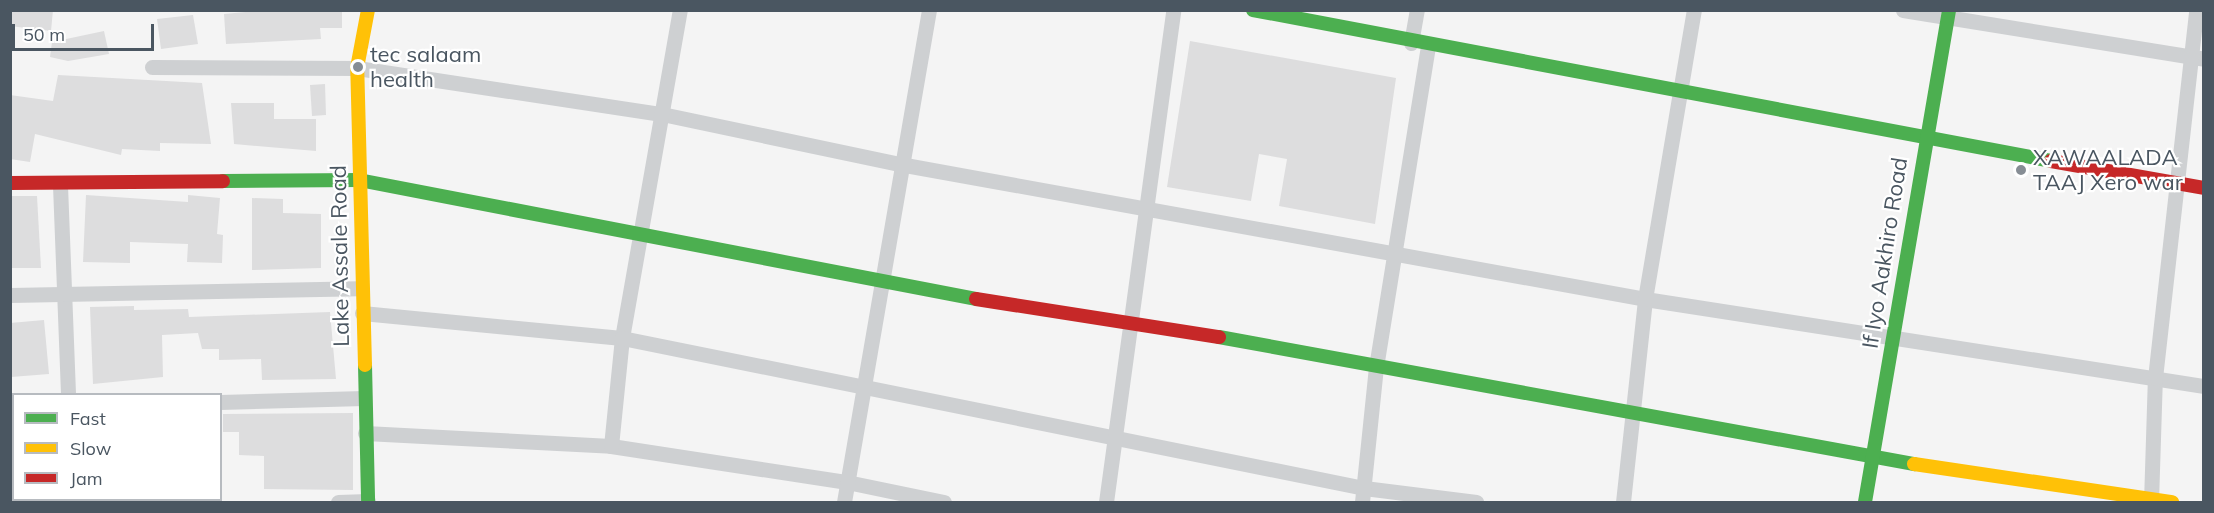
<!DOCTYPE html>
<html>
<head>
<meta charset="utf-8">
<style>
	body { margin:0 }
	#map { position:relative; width:2214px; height:513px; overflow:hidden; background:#f4f4f4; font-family:Mulish,sans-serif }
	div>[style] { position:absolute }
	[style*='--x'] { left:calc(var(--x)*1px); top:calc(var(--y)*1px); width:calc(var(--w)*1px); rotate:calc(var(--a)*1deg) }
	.building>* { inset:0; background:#ddddde }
	.street>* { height:15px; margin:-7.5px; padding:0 7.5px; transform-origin:7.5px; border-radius:7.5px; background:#ced0d2 }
	.fast>* { height:14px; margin:-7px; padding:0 7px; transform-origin:7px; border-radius:7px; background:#4caf50 }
	.slow>* { height:14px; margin:-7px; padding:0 7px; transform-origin:7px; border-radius:7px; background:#ffc107 }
	.jam>* { height:14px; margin:-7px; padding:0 7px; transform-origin:7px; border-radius:7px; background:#c62828 }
	.dots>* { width:16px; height:16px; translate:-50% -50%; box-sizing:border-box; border:3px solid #fff; border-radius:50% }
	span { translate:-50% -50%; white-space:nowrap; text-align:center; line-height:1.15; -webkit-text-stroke:4.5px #fff; paint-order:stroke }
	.poi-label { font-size:22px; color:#4a5661 }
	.left { translate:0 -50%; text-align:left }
	.street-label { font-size:22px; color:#4a5661 }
	.frame { position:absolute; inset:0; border:12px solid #4a5661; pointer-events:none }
	.legend { position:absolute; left:12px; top:393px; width:210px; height:108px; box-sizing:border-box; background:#fff; border:2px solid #b7bbc0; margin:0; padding:8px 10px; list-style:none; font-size:18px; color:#4a5661 }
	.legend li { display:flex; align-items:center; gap:12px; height:30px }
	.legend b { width:30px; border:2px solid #b7bbc0 }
	.scale { position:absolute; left:12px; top:24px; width:142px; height:27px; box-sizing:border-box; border:3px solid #4a5661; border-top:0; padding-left:8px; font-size:18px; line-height:21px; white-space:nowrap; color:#4a5661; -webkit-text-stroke:4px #fff; paint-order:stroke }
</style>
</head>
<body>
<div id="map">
	<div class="building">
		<div style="clip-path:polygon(10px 10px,53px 10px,51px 31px,10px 26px)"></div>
		<div style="clip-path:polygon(267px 10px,342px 10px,342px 28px,320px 28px,321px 39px,226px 44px,224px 14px)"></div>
		<div style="clip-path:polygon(193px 15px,198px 44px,161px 49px,157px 19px)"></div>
		<div style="clip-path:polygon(104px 31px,109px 54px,68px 61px,50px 57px,52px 42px)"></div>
		<div style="clip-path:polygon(1190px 41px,1396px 78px,1375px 224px,1279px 206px,1287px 159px,1259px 154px,1251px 201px,1167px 187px)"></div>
		<div style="clip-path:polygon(58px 75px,202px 83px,211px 144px,160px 143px,160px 151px,122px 149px,121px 155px,35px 134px,30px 162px,10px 159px,10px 95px,53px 101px)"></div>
		<div style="clip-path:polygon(325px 84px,326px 115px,312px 116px,310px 85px)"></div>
		<div style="clip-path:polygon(231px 103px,274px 103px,274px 119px,316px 119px,316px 151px,234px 144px)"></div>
		<div style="clip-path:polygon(86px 195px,188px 202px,188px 195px,220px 198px,217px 234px,223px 235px,222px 263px,187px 262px,188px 244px,130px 242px,130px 263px,83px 262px)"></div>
		<div style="clip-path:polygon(10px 196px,37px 196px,41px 268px,10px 268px)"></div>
		<div style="clip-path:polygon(252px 198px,283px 199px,283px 213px,321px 214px,321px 268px,252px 270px)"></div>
		<div style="clip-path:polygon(134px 306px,134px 310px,188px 309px,189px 317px,330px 312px,336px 379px,262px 380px,261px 359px,219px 360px,219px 349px,202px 349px,198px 333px,162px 335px,163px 377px,93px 384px,90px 307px)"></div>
		<div style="clip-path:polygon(44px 320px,49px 374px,11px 377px,10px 323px)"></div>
		<div style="clip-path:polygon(353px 413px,353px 490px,264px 489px,264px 456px,239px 455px,239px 432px,223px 432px,223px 414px)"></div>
	</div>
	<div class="street">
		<div style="--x:1903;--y:10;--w:305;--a:9.2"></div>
		<div style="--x:1411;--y:43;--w:34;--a:-80"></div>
		<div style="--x:152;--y:67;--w:205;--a:0.3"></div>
		<div style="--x:357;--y:68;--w:308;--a:8.6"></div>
		<div style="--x:662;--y:114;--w:248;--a:11.9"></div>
		<div style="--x:905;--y:165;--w:752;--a:10.26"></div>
		<div style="--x:1645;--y:299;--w:566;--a:8.85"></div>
		<div style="--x:60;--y:185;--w:209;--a:87.8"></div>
		<div style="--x:10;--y:295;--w:349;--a:-1.1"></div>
		<div style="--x:362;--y:313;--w:261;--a:5.5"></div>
		<div style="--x:622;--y:338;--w:333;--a:-80"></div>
		<div style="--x:220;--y:402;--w:144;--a:-1.6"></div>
		<div style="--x:10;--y:408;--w:4;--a:0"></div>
		<div style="--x:365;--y:433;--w:246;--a:3"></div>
		<div style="--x:611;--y:446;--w:239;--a:8.7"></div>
		<div style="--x:847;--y:482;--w:99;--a:11.7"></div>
		<div style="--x:611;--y:446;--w:109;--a:-84.2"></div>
		<div style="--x:622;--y:338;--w:757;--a:11.43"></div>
		<div style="--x:1364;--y:488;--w:113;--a:7.1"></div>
		<div style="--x:74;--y:500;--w:2;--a:90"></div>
		<div style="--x:338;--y:502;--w:30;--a:-2"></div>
		<div style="--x:844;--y:502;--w:499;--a:-80.2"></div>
		<div style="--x:1106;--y:502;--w:497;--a:-82.2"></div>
		<div style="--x:1362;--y:502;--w:136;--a:-84.1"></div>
		<div style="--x:1376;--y:367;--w:325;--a:-80.8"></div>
		<div style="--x:1623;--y:502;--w:204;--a:-83.8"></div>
		<div style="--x:1645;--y:299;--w:293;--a:-80.4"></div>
		<div style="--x:2151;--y:502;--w:124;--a:-88.2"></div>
		<div style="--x:2155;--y:378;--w:370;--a:-83.6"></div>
	</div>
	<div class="fast">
		<div style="--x:1253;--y:10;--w:812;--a:10.71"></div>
		<div style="--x:223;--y:181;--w:136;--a:-0.4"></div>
		<div style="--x:359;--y:180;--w:628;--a:10.92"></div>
		<div style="--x:1219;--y:337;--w:707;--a:10.36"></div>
		<div style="--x:365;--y:365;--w:137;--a:88.7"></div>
		<div style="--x:1865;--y:502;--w:499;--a:-80.3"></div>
	</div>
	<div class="slow">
		<div style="--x:365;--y:365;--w:297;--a:-91.5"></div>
		<div style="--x:357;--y:68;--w:59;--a:-79.3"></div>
		<div style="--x:1914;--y:464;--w:261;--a:8.4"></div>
	</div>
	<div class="jam">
		<div style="--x:2051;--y:161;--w:155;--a:10"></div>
		<div style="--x:10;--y:183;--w:213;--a:-0.5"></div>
		<div style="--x:976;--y:299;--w:246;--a:8.9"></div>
	</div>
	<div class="dots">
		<div style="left:358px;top:67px;background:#868d94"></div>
		<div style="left:2021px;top:170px;background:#868d94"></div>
	</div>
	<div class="poi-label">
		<span class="left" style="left:370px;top:67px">tec salaam<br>health</span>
		<span class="left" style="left:2033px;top:170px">XAWAALADA<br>TAAJ Xero war</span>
	</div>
	<div class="street-label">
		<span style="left:1885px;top:253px;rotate:-81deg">If Iyo Aakhiro Road</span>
		<span style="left:340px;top:256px;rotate:-91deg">Lake Assale Road</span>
	</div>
	<div class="frame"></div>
	<ul class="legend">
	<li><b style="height:8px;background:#4caf50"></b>Fast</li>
	<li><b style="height:8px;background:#ffc107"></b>Slow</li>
	<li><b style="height:8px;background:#c62828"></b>Jam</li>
	</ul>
	<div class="scale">50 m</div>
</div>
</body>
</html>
